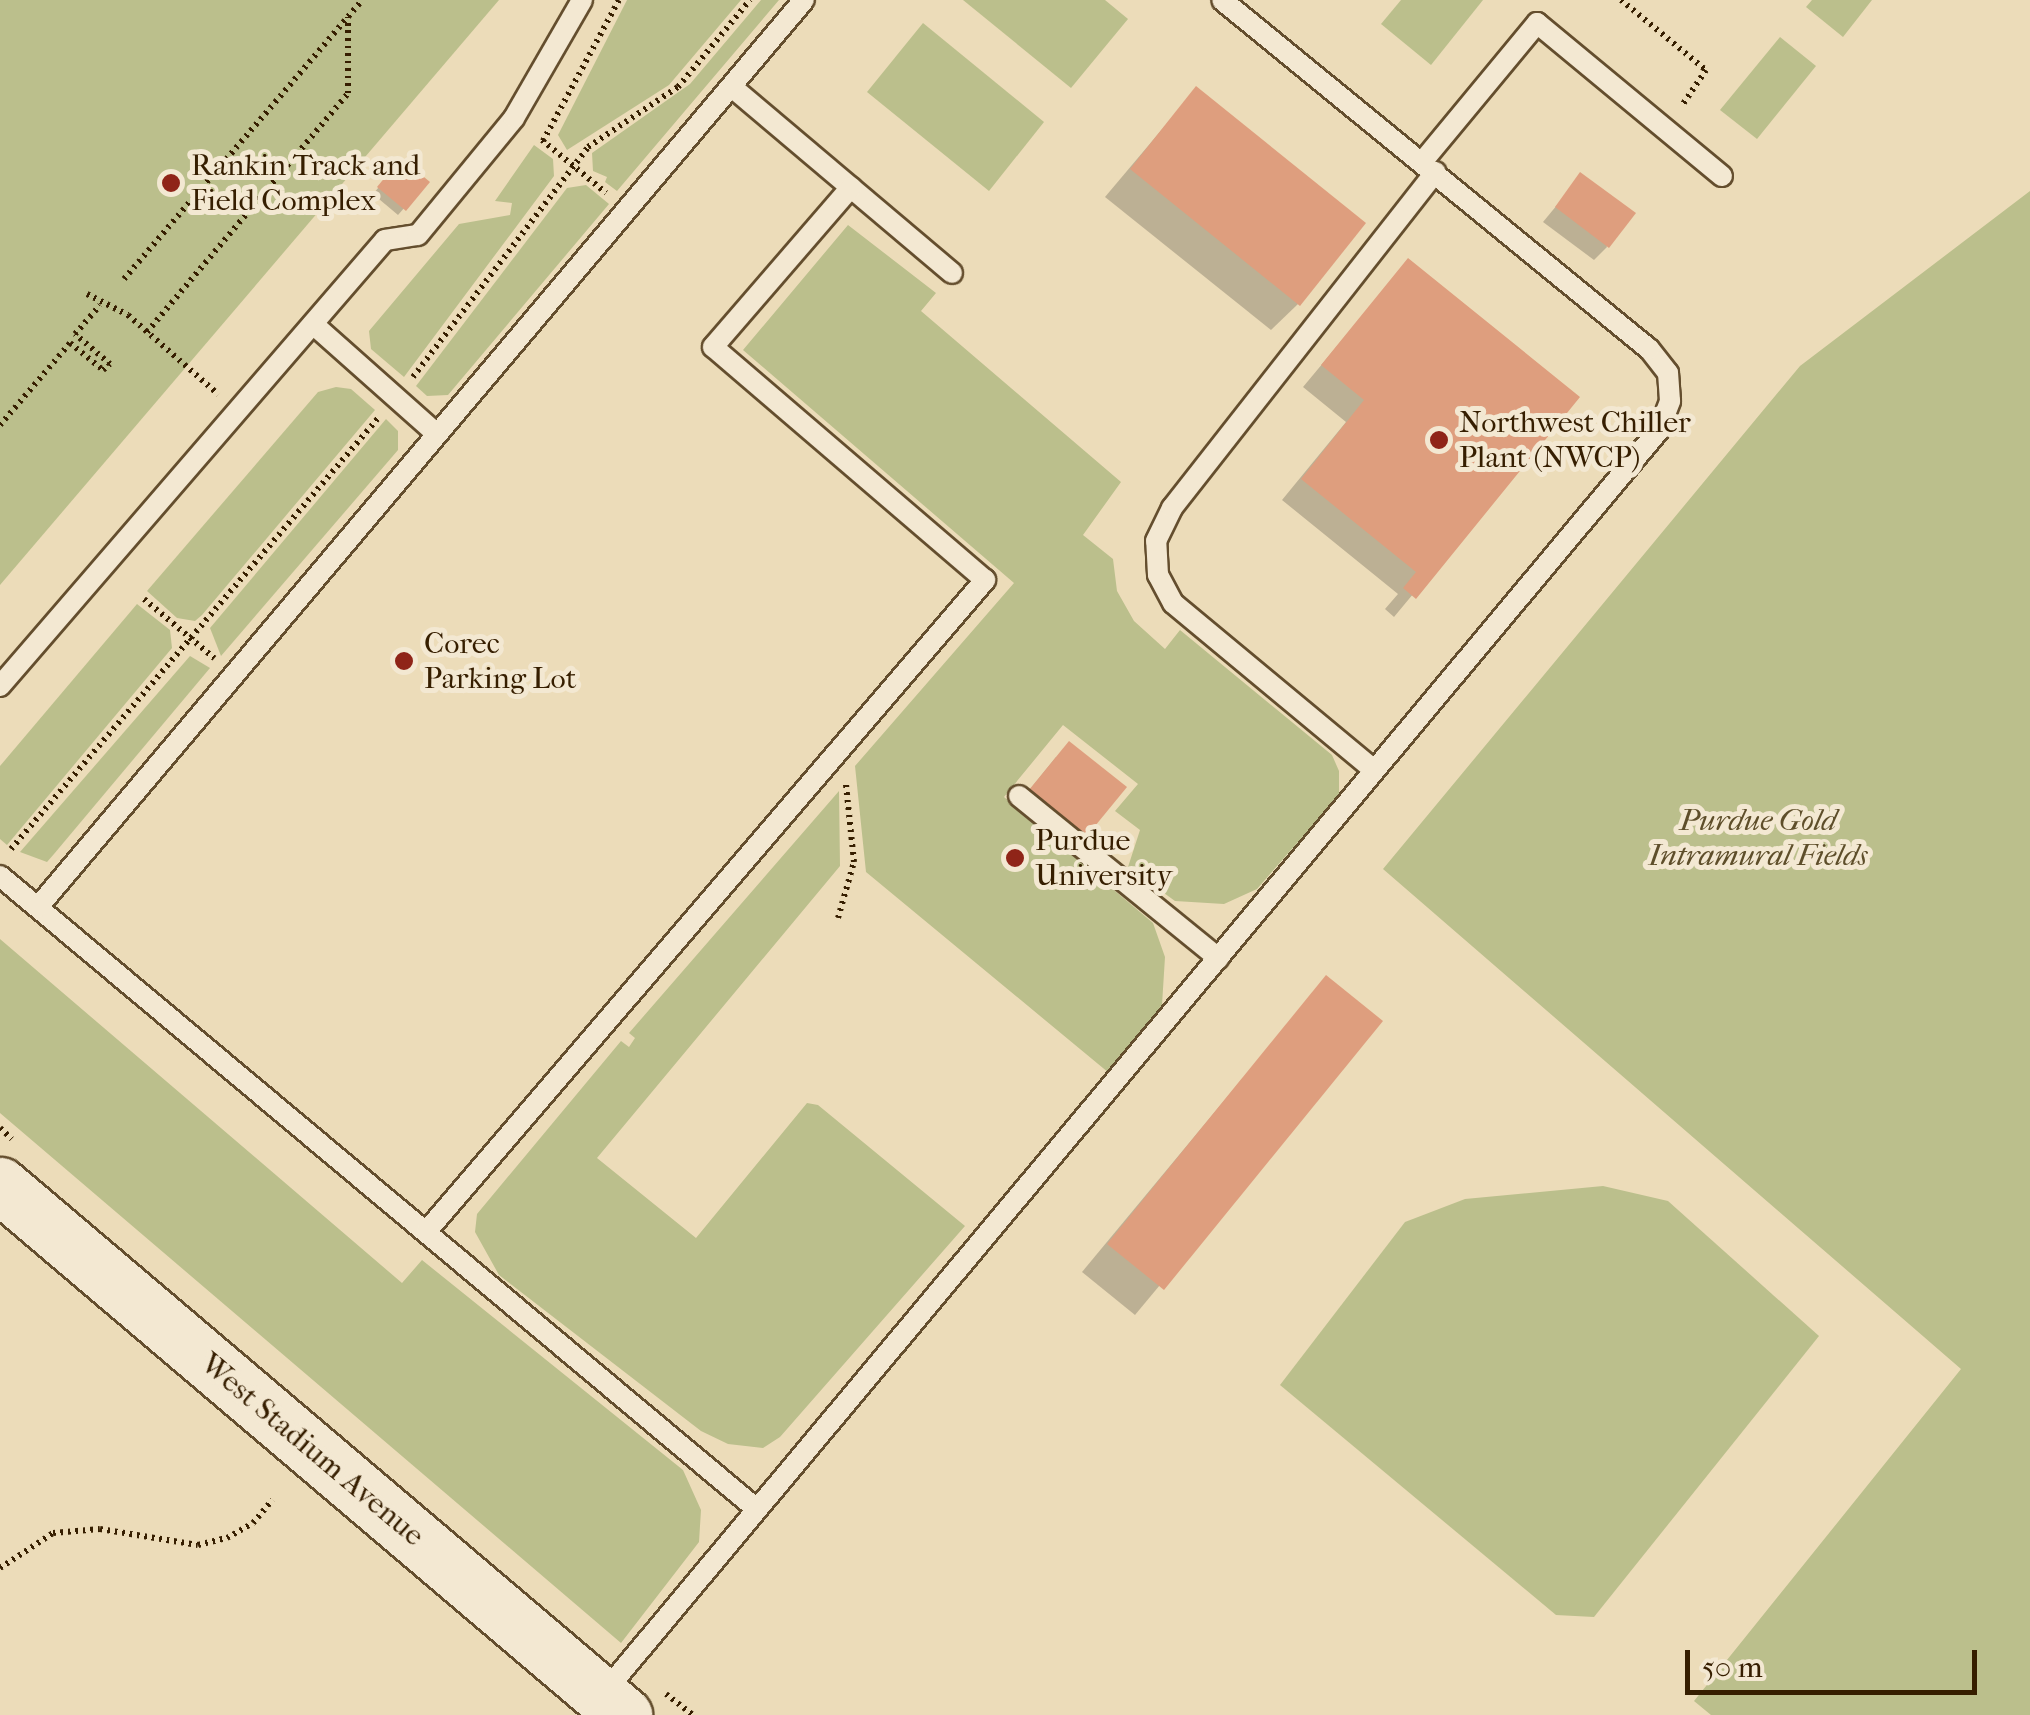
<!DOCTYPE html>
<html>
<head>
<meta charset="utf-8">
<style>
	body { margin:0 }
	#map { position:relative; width:2030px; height:1715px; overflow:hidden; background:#ecdcb9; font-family:"IM FELL French Canon",serif }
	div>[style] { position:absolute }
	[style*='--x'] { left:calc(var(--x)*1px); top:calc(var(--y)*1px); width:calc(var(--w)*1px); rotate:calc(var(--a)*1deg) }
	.green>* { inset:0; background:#bbbf8c }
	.shadow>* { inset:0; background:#0003 }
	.building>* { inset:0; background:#de9e7e }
	.path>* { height:6px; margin-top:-3px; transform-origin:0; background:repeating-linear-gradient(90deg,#361e00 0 2.5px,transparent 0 7.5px) }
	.roads { filter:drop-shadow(2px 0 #644e2e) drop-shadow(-2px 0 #644e2e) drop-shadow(0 2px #644e2e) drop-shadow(0 -2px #644e2e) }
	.lane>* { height:20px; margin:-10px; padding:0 10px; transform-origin:10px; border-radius:10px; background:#f3e8d2 }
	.secondary>* { height:55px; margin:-27.5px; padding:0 27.5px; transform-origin:27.5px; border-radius:27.5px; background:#f3e8d2 }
	.dots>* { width:28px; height:28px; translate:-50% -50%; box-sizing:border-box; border:5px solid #f3e8d2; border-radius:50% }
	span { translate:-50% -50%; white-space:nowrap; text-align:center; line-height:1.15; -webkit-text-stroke:10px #f3e8d2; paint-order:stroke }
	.poi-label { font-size:30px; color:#361e00 }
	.left { translate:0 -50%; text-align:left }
	.park-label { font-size:30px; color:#5e4e2a; font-style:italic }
	.street-label { font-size:30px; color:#361e00 }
	.scale { position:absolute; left:1685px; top:1650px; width:292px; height:45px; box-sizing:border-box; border:5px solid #361e00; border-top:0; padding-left:12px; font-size:30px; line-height:35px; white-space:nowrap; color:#361e00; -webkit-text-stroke:8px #f3e8d2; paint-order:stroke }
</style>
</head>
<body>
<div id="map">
	<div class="green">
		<div style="clip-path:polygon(0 0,499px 0,0 585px)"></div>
		<div style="clip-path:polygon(627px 0,741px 0,669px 85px,567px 150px,558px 135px)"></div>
		<div style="clip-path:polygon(761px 0,779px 0,617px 191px,605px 182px,607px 177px,593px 171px,592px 153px,690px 84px)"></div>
		<div style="clip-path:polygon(963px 0,1105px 0,1128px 19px,1071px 88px)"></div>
		<div style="clip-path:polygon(1401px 0,1483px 0,1431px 65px,1381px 24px)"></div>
		<div style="clip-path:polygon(1812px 0,1872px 0,1843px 37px,1806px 7px)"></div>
		<div style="clip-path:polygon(923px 23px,1044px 122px,989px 191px,867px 92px)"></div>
		<div style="clip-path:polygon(1780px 37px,1816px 66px,1757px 139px,1720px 110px)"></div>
		<div style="clip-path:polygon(534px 145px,553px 159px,554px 176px,404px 377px,371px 349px,369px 331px,459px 224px,510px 215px,512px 203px,495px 201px)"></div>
		<div style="clip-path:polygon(586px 185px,609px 204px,448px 395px,427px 396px,416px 386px,567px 188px)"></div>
		<div style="clip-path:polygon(2030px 191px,2030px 1715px,1711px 1715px,1694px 1701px,1961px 1369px,1383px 869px,1800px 366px)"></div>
		<div style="clip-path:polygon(848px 225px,936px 293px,921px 311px,1121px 482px,1083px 535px,1113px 559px,1117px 591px,1134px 621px,1165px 649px,1180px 630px,1332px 755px,1339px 771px,1339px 795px,1257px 889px,1224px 904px,1175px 901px,1128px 867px,1140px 830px,1115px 811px,1138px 784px,1063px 725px,1004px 797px,1153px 923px,1165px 957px,1162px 1005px,1109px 1073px,866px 872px,855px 766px,1014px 583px,743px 350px)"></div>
		<div style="clip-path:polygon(336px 387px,351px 389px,375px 410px,202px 615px,195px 621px,177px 618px,147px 591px,318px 392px)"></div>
		<div style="clip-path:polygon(386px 419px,398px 431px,398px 450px,221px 656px,210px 628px)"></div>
		<div style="clip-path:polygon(137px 604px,170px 630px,172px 648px,7px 845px,0 839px,0 766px)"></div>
		<div style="clip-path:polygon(190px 656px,210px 668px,54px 854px,47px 862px,20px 852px)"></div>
		<div style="clip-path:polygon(839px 791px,840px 866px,597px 1158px,696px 1238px,807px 1103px,818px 1105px,965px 1226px,780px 1437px,763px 1448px,728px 1444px,701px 1431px,499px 1275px,475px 1232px,477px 1214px,621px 1041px,629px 1047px,635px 1038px,629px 1033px)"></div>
		<div style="clip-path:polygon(0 939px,402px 1283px,422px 1260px,683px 1470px,701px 1510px,699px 1542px,621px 1643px,0 1113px)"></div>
		<div style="clip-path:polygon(1603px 1186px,1668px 1201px,1819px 1336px,1594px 1617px,1556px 1615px,1280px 1385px,1405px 1222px,1465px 1199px)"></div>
	</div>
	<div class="shadow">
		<div style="clip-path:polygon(1196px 89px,1298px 304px,1271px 330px,1105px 197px)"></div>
		<div style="clip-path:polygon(396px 167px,426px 183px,398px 215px,373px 194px)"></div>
		<div style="clip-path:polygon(1581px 176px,1607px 247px,1594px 260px,1543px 222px)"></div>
		<div style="clip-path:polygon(1408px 261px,1576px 398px,1394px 617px,1385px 609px,1398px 594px,1282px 500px,1346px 422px,1303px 387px)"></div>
		<div style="clip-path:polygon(1056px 757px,1085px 836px,1072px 849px,1018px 804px)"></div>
		<div style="clip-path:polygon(1326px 978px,1379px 1022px,1135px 1315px,1082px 1272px)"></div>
	</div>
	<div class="building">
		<div style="clip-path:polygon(1196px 86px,1366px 223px,1300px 306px,1130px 169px)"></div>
		<div style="clip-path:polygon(401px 158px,430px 182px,406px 211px,377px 187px)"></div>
		<div style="clip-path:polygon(1580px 172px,1636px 213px,1609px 248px,1555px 207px)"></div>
		<div style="clip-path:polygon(1408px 258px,1580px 397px,1416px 599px,1403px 588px,1416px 572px,1301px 479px,1364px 400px,1321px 365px)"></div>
		<div style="clip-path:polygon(1069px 741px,1127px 787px,1086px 837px,1029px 790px)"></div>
		<div style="clip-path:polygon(1326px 975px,1383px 1021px,1164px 1290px,1107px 1244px)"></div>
	</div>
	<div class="path">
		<div style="--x:1621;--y:0;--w:110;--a:39.5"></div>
		<div style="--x:1706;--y:70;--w:41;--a:124.1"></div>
		<div style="--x:542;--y:140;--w:83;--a:39.6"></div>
		<div style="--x:543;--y:141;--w:160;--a:-61.7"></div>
		<div style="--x:124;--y:279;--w:367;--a:-49.5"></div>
		<div style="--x:87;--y:294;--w:46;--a:27.1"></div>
		<div style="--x:128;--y:315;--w:120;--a:41.3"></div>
		<div style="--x:147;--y:332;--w:312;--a:-49.9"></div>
		<div style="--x:348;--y:93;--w:76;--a:-90"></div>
		<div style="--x:413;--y:377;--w:289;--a:-52.7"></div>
		<div style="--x:588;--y:147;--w:108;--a:-33.7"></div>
		<div style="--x:678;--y:87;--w:113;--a:-50.4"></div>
		<div style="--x:0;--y:425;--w:108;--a:-49.5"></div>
		<div style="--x:70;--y:343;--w:43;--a:39.3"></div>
		<div style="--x:103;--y:370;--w:9;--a:-41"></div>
		<div style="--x:110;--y:364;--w:46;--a:-139.4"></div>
		<div style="--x:75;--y:334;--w:38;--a:-49"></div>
		<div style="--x:144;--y:599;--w:92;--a:40.1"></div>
		<div style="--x:11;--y:849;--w:567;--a:-49.57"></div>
		<div style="--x:838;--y:918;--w:58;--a:-74.1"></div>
		<div style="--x:854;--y:862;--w:78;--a:-95.9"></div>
		<div style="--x:0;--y:1128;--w:16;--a:43"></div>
		<div style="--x:0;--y:1568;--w:64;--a:-33.4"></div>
		<div style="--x:53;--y:1533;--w:47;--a:-4.9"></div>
		<div style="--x:100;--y:1529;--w:99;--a:9.3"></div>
		<div style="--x:198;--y:1545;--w:30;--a:-14"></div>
		<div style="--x:227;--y:1538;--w:30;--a:-30"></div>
		<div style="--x:253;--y:1523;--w:30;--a:-50"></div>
		<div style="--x:666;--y:1694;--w:34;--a:38"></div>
	</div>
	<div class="roads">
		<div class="lane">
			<div style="--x:732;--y:87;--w:288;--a:40.2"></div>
			<div style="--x:1423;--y:161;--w:179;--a:-50.4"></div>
			<div style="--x:1537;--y:23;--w:240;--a:39.6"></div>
			<div style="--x:313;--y:324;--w:166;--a:41.6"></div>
			<div style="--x:0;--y:686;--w:589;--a:-49.2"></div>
			<div style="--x:385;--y:240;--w:33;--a:-9"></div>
			<div style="--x:418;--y:235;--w:151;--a:-50.6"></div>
			<div style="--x:514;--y:118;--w:136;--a:-60"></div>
			<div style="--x:1374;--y:770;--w:261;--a:-140.3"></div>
			<div style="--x:1173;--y:603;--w:32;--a:-118"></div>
			<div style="--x:1158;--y:575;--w:34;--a:-93"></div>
			<div style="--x:1156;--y:541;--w:37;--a:-64"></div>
			<div style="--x:1172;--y:508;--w:427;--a:-51.9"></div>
			<div style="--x:1019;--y:796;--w:257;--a:39.1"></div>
			<div style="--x:0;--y:876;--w:983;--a:39.92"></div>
			<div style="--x:38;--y:907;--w:1187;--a:-49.82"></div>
			<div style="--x:426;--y:1232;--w:859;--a:-49.39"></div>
			<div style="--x:985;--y:580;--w:358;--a:-139.4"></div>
			<div style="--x:713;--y:347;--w:211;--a:-49.2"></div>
			<div style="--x:602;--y:1695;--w:1648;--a:-50.12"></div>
			<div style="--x:1659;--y:430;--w:31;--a:-69"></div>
			<div style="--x:1670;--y:401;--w:28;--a:-94"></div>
			<div style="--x:1668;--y:373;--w:31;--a:-128"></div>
			<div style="--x:1649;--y:349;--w:551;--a:-140.74"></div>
		</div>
		<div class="secondary">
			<div style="--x:0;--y:1185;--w:819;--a:40.34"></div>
		</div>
	</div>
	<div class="dots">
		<div style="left:171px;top:183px;background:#8f2418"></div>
		<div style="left:1439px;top:440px;background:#8f2418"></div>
		<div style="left:404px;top:661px;background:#8f2418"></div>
		<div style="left:1015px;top:858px;background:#8f2418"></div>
	</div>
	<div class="poi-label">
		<span class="left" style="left:191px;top:183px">Rankin Track and<br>Field Complex</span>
		<span class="left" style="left:1459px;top:440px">Northwest Chiller<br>Plant (NWCP)</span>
		<span class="left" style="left:424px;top:661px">Corec<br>Parking Lot</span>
		<span class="left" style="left:1035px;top:858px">Purdue<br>University</span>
	</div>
	<div class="park-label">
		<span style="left:1758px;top:838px">Purdue Gold<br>Intramural Fields</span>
	</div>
	<div class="street-label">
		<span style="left:312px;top:1450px;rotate:40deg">West Stadium Avenue</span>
	</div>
	<div class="scale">50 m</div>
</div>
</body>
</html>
